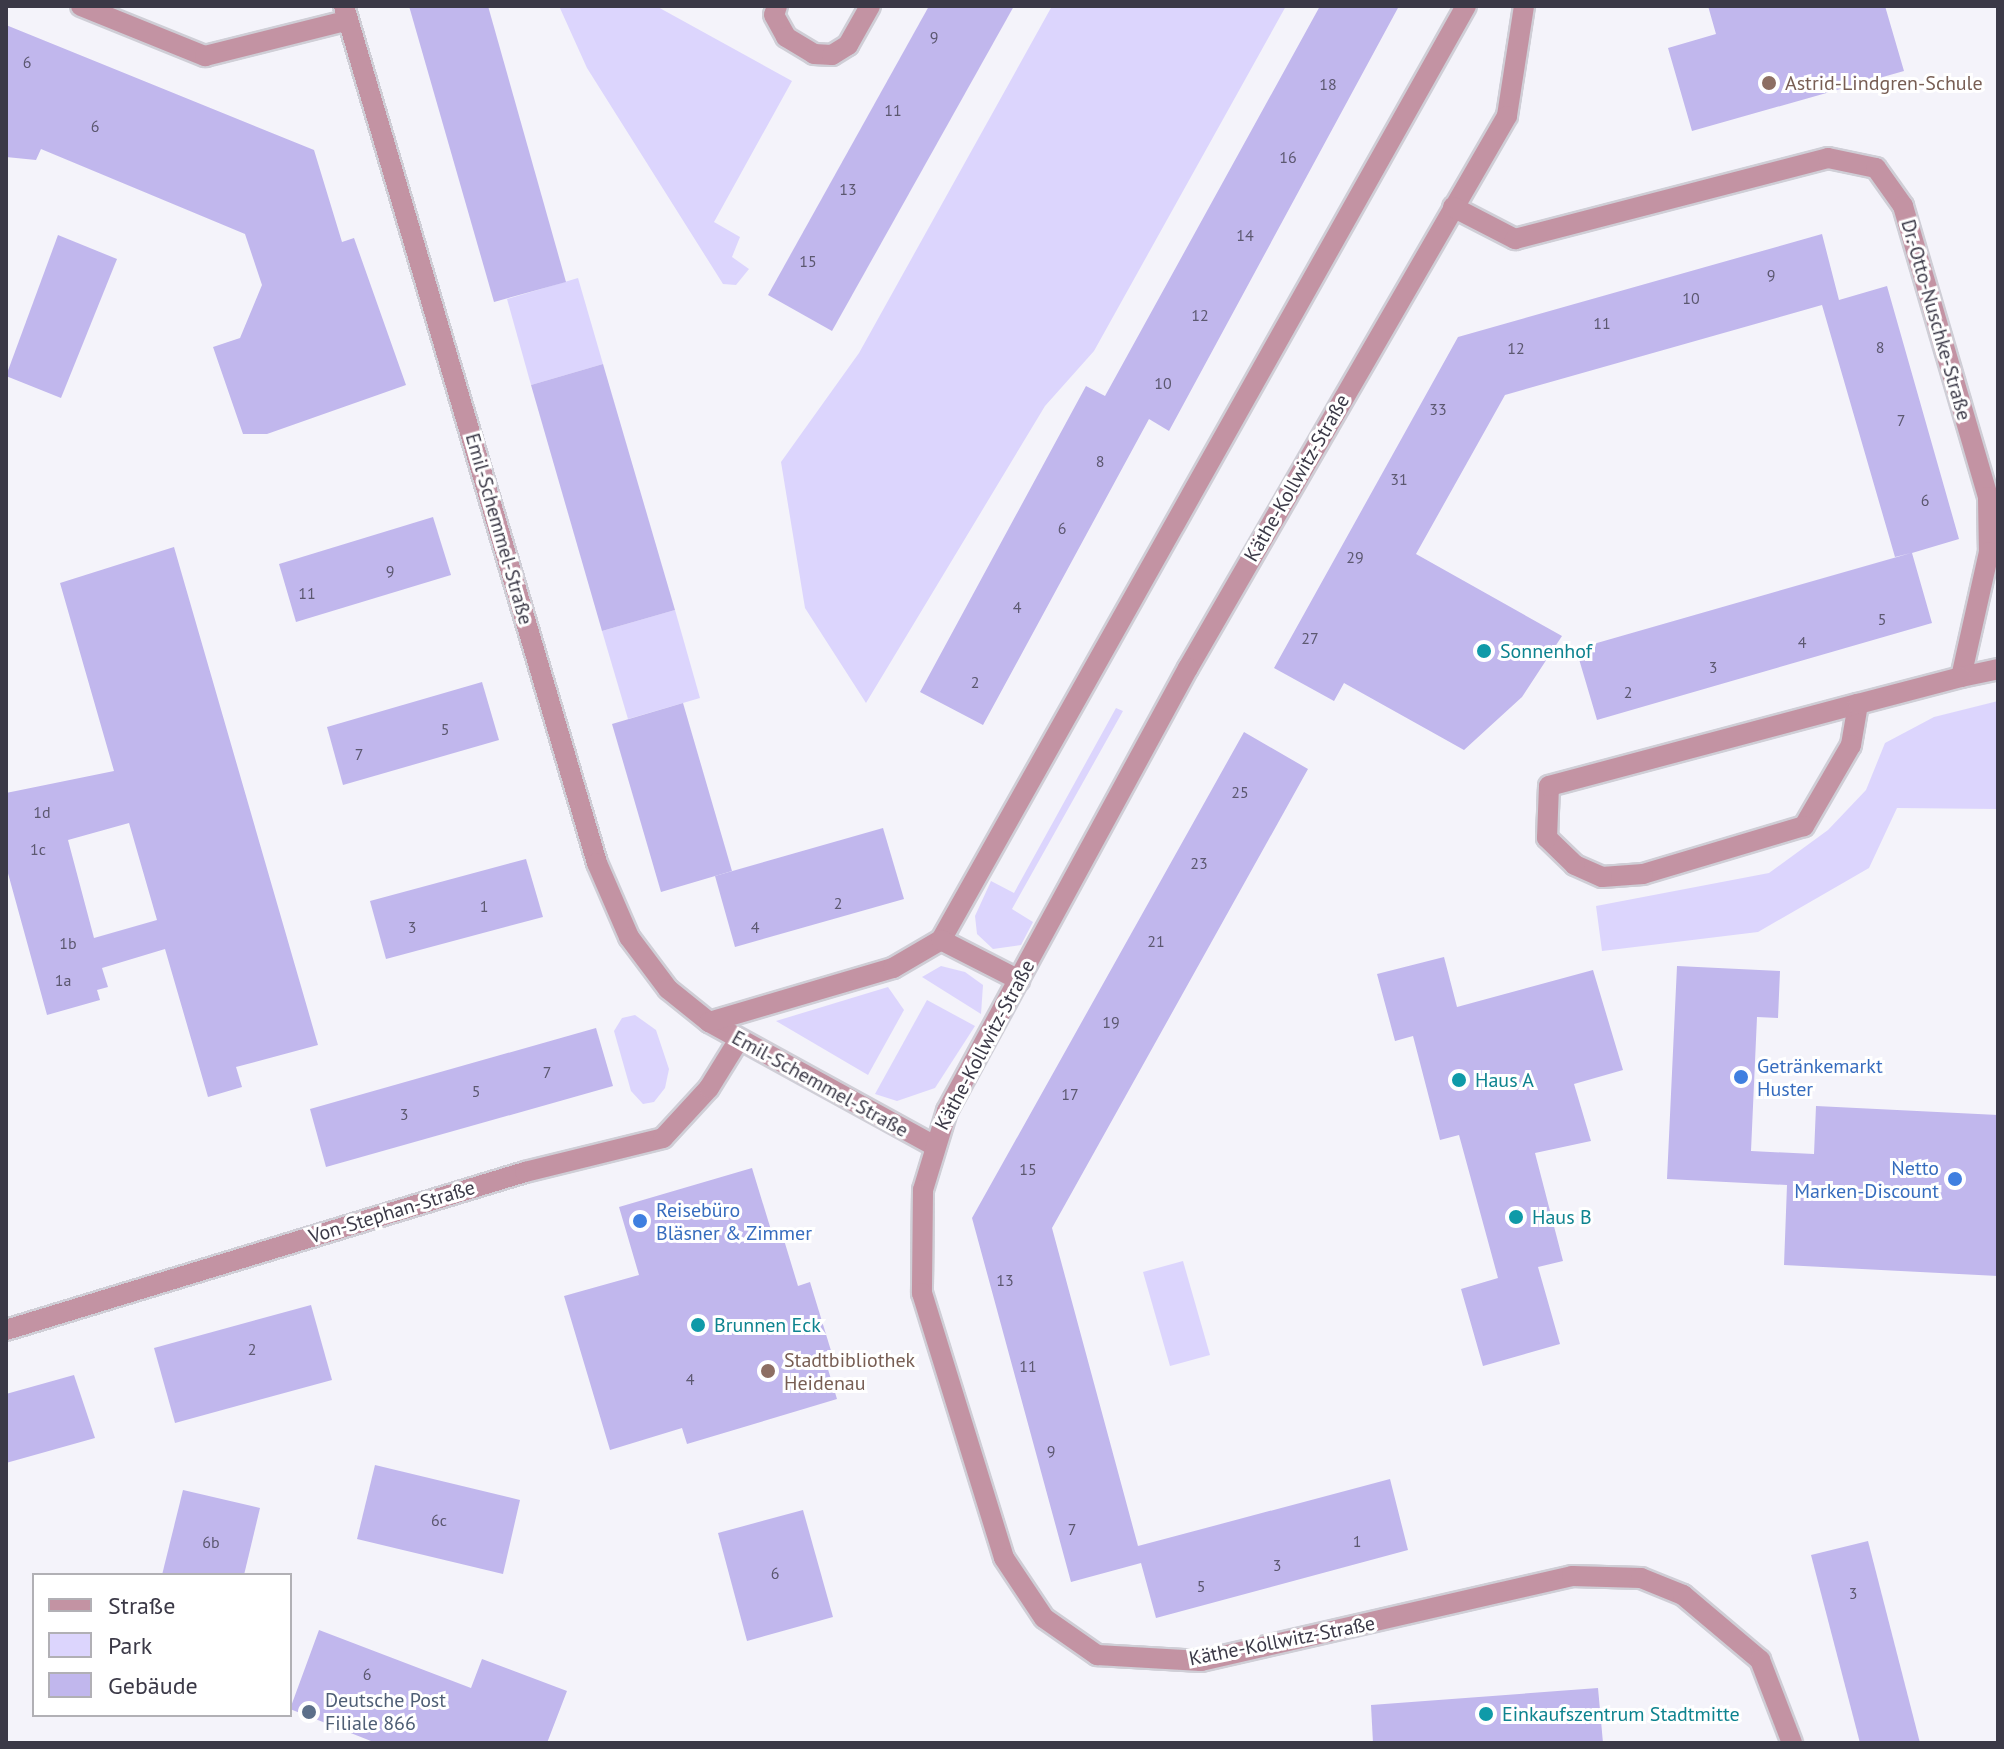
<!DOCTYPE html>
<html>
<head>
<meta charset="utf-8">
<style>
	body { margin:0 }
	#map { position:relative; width:2004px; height:1749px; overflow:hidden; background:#f4f3fa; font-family:"PT Sans",sans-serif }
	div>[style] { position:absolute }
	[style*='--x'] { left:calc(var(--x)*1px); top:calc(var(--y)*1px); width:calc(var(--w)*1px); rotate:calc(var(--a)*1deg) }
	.green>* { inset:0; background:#dcd5fd }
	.building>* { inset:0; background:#c1b7ed }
	.roads { filter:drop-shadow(2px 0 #cfced6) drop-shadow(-2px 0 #cfced6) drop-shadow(0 2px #cfced6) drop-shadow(0 -2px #cfced6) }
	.minor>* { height:20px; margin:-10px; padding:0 10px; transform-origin:10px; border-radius:10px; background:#c393a3 }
	.dots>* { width:22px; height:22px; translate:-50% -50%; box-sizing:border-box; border:4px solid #fff; border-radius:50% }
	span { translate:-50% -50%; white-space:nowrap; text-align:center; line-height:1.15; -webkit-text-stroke:6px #fff; paint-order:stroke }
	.number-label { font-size:16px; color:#5c5870 }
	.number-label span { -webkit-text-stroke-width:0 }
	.education-label { font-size:20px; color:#785e54 }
	.left { translate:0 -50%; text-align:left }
	.street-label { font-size:20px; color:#3b3947 }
	.culture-label { font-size:20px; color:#0d838f }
	.shop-label { font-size:20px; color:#366cbe }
	.right { translate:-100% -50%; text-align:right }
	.service-label { font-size:20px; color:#4e5e75 }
	.frame { position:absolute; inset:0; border:8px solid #3b3947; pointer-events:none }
	.legend { position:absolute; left:32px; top:1573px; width:260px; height:144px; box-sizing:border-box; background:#fff; border:2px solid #b1b0b5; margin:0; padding:10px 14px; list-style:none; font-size:24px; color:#3b3947 }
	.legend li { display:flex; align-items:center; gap:16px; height:40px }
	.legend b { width:40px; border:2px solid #b1b0b5 }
</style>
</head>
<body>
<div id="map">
	<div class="green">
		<div style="clip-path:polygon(559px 6px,656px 6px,792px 81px,714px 222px,740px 237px,732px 257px,749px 269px,736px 285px,723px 284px,587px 68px)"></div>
		<div style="clip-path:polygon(1052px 6px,1286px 6px,1094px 351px,1045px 406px,866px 703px,805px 608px,781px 462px,859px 353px)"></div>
		<div style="clip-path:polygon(578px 278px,603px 364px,531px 385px,507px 299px)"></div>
		<div style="clip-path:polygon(675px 610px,700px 698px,628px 719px,602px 631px)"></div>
		<div style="clip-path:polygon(1998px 701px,1998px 809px,1897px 808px,1869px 868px,1758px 932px,1602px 951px,1596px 906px,1769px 873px,1828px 830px,1866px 790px,1885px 743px,1934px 717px)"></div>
		<div style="clip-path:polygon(1116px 708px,1123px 711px,1012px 909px,1033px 922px,1021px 945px,993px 949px,977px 934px,975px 916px,991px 881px,1014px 893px)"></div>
		<div style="clip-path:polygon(941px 966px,965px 972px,983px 985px,981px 1014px,922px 977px)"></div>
		<div style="clip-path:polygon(888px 987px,904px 1010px,868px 1075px,776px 1021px)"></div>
		<div style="clip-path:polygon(927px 1000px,975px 1026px,935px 1088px,897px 1101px,875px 1094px)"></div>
		<div style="clip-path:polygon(635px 1015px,656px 1030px,669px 1069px,665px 1088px,654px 1102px,643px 1104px,631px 1091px,614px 1031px,622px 1018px)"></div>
		<div style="clip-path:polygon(1183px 1261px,1210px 1355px,1170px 1366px,1143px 1272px)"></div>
	</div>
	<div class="building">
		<div style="clip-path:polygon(409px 6px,488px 6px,566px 282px,494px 302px)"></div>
		<div style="clip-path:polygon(929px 6px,1014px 6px,832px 331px,768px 295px)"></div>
		<div style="clip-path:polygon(1320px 6px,1399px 6px,1169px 431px,1149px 419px,983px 725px,920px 692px,1086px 386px,1105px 396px)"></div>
		<div style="clip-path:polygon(1708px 6px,1885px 6px,1904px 71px,1692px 131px,1668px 48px,1716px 34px)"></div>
		<div style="clip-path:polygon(6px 25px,314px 150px,342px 242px,354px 238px,406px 385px,267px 434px,243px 434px,213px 347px,240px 338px,262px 285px,245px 234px,41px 149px,36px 160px,6px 157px)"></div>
		<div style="clip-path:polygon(1822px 234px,1839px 300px,1887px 286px,1959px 539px,1912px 553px,1932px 623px,1597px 720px,1576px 649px,1911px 553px,1895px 557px,1822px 305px,1829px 303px,1505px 395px,1416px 554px,1562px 636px,1522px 697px,1464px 750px,1344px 683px,1334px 701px,1274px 668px,1458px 337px)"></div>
		<div style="clip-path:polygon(58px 235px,117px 259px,61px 398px,6px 376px)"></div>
		<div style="clip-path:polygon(603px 364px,675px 610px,602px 631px,531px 385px)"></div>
		<div style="clip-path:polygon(433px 517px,451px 575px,296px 622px,279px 564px)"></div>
		<div style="clip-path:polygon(evenodd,174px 547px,318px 1045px,236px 1067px,242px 1087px,208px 1097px,165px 949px,102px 968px,108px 987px,97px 990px,100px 1000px,47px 1015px,6px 866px,6px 793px,114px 771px,60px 583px,174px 547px,129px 823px,157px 920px,94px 938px,68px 840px,129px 823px)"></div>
		<div style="clip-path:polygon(482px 682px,499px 740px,343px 785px,327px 727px)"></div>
		<div style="clip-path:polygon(683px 703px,732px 871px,661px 892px,612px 724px)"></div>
		<div style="clip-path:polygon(1244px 732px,1308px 769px,1052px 1228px,1138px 1546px,1390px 1479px,1408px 1550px,1156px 1618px,1141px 1563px,1071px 1582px,972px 1218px)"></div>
		<div style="clip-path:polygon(883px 828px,904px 899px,735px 947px,715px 876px)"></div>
		<div style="clip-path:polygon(526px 859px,543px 917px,386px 959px,370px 901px)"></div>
		<div style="clip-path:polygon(1444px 957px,1457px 1007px,1593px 970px,1623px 1070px,1574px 1084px,1591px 1141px,1535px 1153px,1563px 1261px,1538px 1267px,1560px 1344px,1483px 1366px,1461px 1289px,1498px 1278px,1459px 1135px,1440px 1140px,1413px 1036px,1395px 1041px,1377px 974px)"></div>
		<div style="clip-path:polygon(1677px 966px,1780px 971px,1778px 1018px,1757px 1017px,1751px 1151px,1814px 1154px,1816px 1106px,1998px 1115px,1998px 1276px,1784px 1265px,1787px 1185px,1667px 1179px)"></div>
		<div style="clip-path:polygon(596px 1028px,613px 1086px,326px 1167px,310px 1109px)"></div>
		<div style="clip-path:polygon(752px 1168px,775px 1243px,784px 1240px,798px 1286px,810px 1282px,832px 1354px,824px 1356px,837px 1399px,687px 1444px,682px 1428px,610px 1450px,564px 1296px,639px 1275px,619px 1207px)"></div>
		<div style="clip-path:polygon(311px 1305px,332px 1380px,175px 1423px,154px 1348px)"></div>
		<div style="clip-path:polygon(74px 1375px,95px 1438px,6px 1463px,6px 1394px)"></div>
		<div style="clip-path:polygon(375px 1465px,520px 1500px,503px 1574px,357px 1539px)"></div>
		<div style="clip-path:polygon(183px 1490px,260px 1508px,244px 1575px,162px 1575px)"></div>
		<div style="clip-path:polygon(803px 1510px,833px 1617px,747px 1641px,718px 1533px)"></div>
		<div style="clip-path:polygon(1868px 1541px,1920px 1743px,1860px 1743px,1811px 1555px)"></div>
		<div style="clip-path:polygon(319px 1630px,471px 1688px,482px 1659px,567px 1691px,547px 1743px,376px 1743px,290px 1709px)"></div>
		<div style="clip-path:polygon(1598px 1688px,1603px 1743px,1373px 1743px,1371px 1705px)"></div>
	</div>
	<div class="roads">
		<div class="minor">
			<div style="--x:81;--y:6;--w:134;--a:22"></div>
			<div style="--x:205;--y:56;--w:144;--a:-14"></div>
			<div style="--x:344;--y:6;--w:894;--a:73.55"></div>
			<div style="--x:597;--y:863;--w:81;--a:66.6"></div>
			<div style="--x:629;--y:937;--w:65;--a:53.1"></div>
			<div style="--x:668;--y:989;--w:53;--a:38.8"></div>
			<div style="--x:709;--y:1022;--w:256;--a:28.8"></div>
			<div style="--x:777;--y:6;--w:9;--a:108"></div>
			<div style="--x:774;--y:15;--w:25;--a:61"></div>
			<div style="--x:786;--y:37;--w:33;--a:31"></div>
			<div style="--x:814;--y:54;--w:18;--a:3"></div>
			<div style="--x:832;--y:55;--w:19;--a:-32"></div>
			<div style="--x:848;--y:45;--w:45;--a:-60.6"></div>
			<div style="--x:1524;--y:6;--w:111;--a:98.8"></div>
			<div style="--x:1507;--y:116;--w:638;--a:120.02"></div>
			<div style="--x:1188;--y:668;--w:504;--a:118.55"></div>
			<div style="--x:947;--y:1111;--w:83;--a:106.9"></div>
			<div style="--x:923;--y:1190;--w:103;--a:90.6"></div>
			<div style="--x:922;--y:1293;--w:277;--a:72.8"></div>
			<div style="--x:1004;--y:1558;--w:72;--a:56.3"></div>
			<div style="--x:1044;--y:1618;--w:65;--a:34.9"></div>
			<div style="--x:1097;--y:1655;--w:104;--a:3.3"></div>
			<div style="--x:1201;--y:1661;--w:381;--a:-12.9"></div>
			<div style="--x:1572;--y:1576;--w:69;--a:1.7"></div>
			<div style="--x:1641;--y:1578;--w:45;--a:22"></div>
			<div style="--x:1683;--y:1595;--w:101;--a:40.2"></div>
			<div style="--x:1760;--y:1660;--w:89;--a:68.9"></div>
			<div style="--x:1453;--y:207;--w:70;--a:27.3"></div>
			<div style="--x:1515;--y:239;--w:323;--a:-14.5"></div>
			<div style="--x:1828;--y:158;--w:49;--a:11.8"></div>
			<div style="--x:1876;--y:168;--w:47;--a:54.6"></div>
			<div style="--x:1903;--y:206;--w:303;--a:73.7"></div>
			<div style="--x:1988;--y:497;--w:55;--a:89"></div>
			<div style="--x:1989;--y:552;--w:128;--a:102.6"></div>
			<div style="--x:1961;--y:677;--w:38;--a:-12"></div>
			<div style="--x:1858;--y:704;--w:42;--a:99.7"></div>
			<div style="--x:1851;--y:745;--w:94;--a:120.1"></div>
			<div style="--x:1804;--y:826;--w:168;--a:163.4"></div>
			<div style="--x:1643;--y:874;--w:41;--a:175.8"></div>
			<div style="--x:1602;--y:877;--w:30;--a:-156"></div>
			<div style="--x:1575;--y:865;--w:39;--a:-136"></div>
			<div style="--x:1547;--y:838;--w:52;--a:-87.8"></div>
			<div style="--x:1549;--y:786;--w:320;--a:-14.9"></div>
			<div style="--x:1858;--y:704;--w:106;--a:-14.7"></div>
			<div style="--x:941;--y:940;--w:1071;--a:-60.66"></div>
			<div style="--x:709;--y:1022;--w:192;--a:-16.4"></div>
			<div style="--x:893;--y:968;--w:56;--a:-30.3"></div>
			<div style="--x:941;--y:940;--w:88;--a:27.1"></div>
			<div style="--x:6;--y:1330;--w:543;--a:-16.93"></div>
			<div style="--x:525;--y:1172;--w:142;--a:-13.8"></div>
			<div style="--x:663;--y:1138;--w:68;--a:-47.4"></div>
			<div style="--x:709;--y:1088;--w:55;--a:-58.3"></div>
		</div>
	</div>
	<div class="dots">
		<div style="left:1769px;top:83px;background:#8d6e63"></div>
		<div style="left:1484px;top:651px;background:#0f9aa8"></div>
		<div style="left:1741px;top:1077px;background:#3f7fe0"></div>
		<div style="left:1459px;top:1080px;background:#0f9aa8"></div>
		<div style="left:1955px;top:1179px;background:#3f7fe0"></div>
		<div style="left:1516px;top:1217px;background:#0f9aa8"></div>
		<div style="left:640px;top:1221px;background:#3f7fe0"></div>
		<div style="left:698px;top:1325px;background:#0f9aa8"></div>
		<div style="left:768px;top:1371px;background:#8d6e63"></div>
		<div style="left:309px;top:1712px;background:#5c6f8a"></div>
		<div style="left:1486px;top:1714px;background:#0f9aa8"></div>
	</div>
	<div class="number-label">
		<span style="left:934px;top:37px">9</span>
		<span style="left:27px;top:62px">6</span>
		<span style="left:1328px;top:84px">18</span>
		<span style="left:893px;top:110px">11</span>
		<span style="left:95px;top:126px">6</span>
		<span style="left:1288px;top:157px">16</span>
		<span style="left:848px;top:189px">13</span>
		<span style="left:1245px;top:235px">14</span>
		<span style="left:808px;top:261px">15</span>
		<span style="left:1771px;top:275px">9</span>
		<span style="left:1691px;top:298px">10</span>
		<span style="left:1200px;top:315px">12</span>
		<span style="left:1602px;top:323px">11</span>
		<span style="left:1880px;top:347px">8</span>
		<span style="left:1516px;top:348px">12</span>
		<span style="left:1163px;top:383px">10</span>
		<span style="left:1438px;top:409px">33</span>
		<span style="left:1901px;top:420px">7</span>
		<span style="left:1100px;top:461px">8</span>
		<span style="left:1399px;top:479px">31</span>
		<span style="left:1925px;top:500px">6</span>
		<span style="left:1062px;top:528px">6</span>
		<span style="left:1355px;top:557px">29</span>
		<span style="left:390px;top:571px">9</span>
		<span style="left:307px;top:593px">11</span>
		<span style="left:1017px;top:607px">4</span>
		<span style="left:1882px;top:619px">5</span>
		<span style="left:1310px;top:638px">27</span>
		<span style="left:1802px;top:642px">4</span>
		<span style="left:1713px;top:667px">3</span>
		<span style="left:975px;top:682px">2</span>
		<span style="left:1628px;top:692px">2</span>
		<span style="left:445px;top:729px">5</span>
		<span style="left:359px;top:754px">7</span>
		<span style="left:1240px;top:792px">25</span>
		<span style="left:42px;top:812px">1d</span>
		<span style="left:38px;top:849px">1c</span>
		<span style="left:1199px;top:863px">23</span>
		<span style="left:838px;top:903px">2</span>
		<span style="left:484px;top:906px">1</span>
		<span style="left:412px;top:927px">3</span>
		<span style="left:755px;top:927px">4</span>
		<span style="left:1156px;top:941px">21</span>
		<span style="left:68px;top:943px">1b</span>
		<span style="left:63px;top:980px">1a</span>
		<span style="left:1111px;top:1022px">19</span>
		<span style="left:547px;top:1072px">7</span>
		<span style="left:476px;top:1091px">5</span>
		<span style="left:1070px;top:1094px">17</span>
		<span style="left:404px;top:1114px">3</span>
		<span style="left:1028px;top:1169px">15</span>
		<span style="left:1005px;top:1280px">13</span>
		<span style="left:252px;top:1349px">2</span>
		<span style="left:1028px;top:1366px">11</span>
		<span style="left:690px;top:1379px">4</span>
		<span style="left:1051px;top:1451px">9</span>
		<span style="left:439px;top:1520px">6c</span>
		<span style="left:1072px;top:1529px">7</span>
		<span style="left:1357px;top:1541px">1</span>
		<span style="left:211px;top:1542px">6b</span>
		<span style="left:1277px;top:1565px">3</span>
		<span style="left:775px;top:1573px">6</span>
		<span style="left:1201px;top:1586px">5</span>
		<span style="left:1853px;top:1593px">3</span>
		<span style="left:367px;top:1674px">6</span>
	</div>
	<div class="education-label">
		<span class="left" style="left:1785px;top:83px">Astrid-Lindgren-Schule</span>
		<span class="left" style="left:784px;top:1372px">Stadtbibliothek<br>Heidenau</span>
	</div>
	<div class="street-label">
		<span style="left:1936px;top:320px;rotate:74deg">Dr.-Otto-Nuschke-Straße</span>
		<span style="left:1297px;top:478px;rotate:-60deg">Käthe-Kollwitz-Straße</span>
		<span style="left:499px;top:529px;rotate:74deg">Emil-Schemmel-Straße</span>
		<span style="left:985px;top:1045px;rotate:-62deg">Käthe-Kollwitz-Straße</span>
		<span style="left:820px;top:1084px;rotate:29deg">Emil-Schemmel-Straße</span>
		<span style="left:392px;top:1212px;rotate:-17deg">Von-Stephan-Straße</span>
		<span style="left:1282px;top:1641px;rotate:-11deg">Käthe-Kollwitz-Straße</span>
	</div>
	<div class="culture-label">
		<span class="left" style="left:1500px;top:651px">Sonnenhof</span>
		<span class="left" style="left:1475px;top:1080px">Haus A</span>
		<span class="left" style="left:1532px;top:1217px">Haus B</span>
		<span class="left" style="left:714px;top:1325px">Brunnen Eck</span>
		<span class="left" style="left:1502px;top:1714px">Einkaufszentrum Stadtmitte</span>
	</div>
	<div class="shop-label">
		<span class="left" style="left:1757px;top:1078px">Getränkemarkt<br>Huster</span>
		<span class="right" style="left:1939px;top:1180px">Netto<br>Marken-Discount</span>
		<span class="left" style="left:656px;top:1222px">Reisebüro<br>Bläsner &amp; Zimmer</span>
	</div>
	<div class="service-label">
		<span class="left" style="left:325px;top:1712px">Deutsche Post<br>Filiale 866</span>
	</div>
	<div class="frame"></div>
	<ul class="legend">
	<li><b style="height:10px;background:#c393a3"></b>Straße</li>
	<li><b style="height:22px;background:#dcd5fd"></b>Park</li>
	<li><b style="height:22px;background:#c1b7ed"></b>Gebäude</li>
	</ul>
</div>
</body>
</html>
